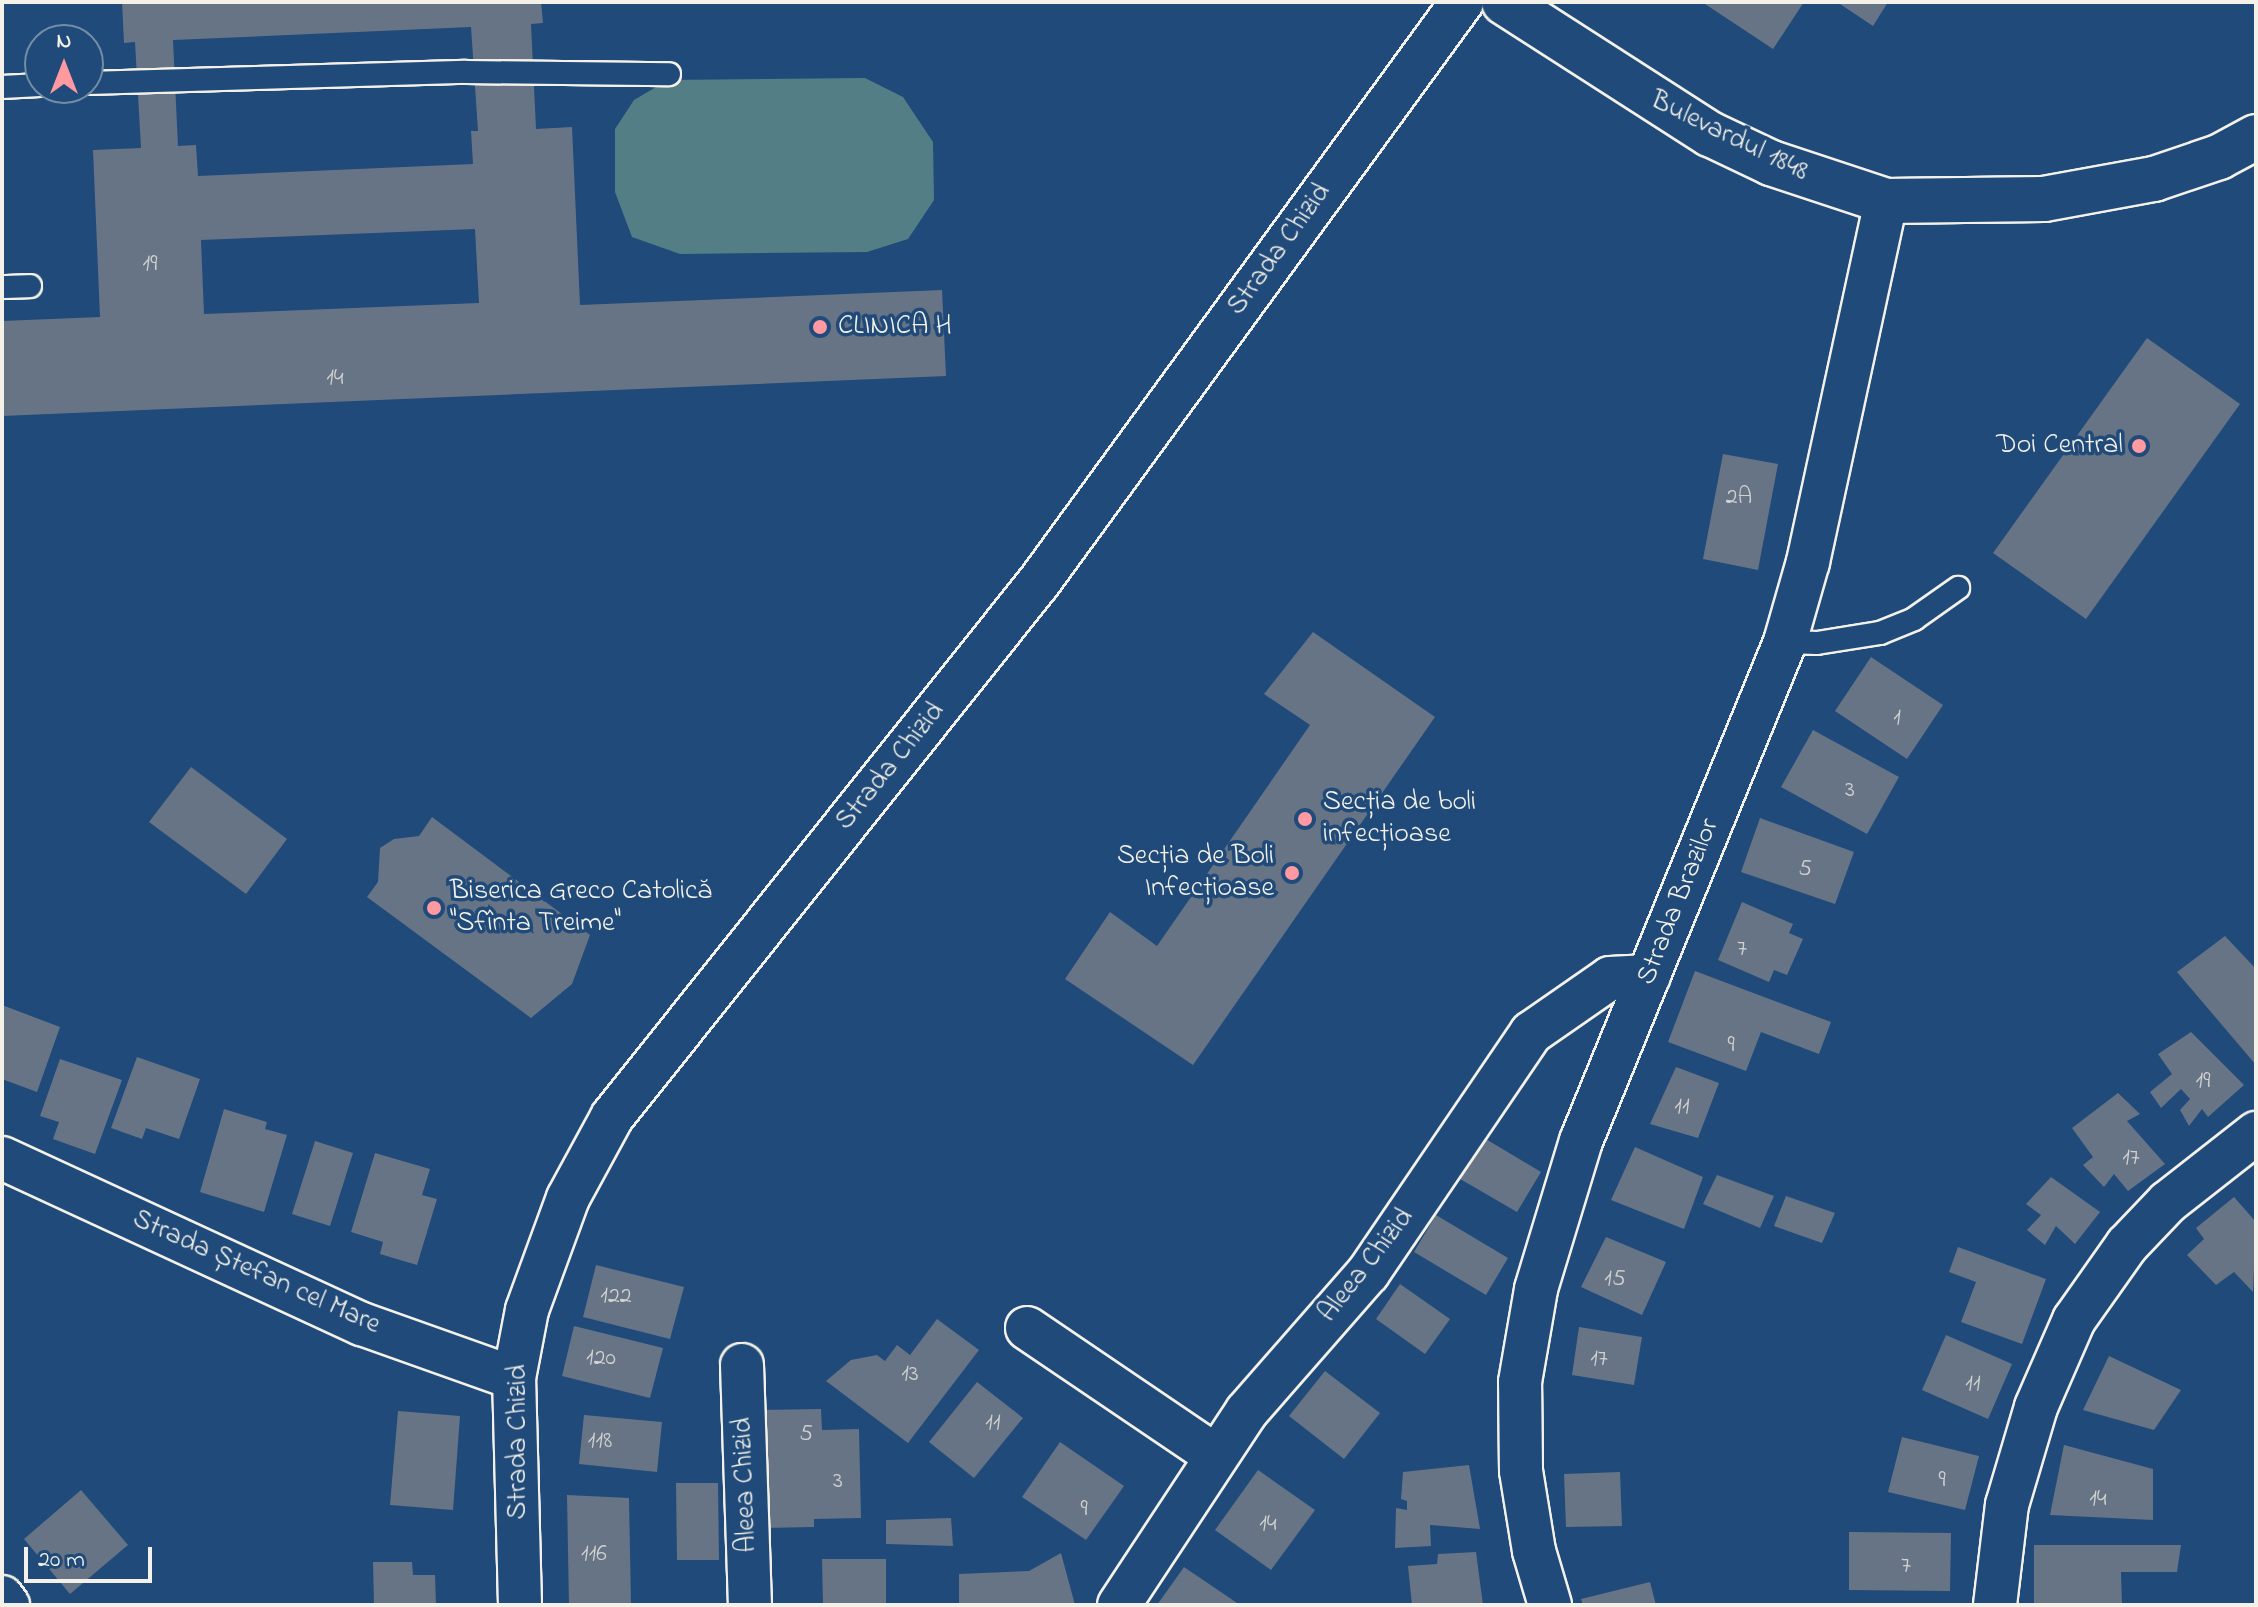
<!DOCTYPE html>
<html>
<head>
<meta charset="utf-8">
<style>
	body { margin:0 }
	#map { position:relative; width:2258px; height:1607px; overflow:hidden; background:#1f4a7a; font-family:"Indie Flower",sans-serif }
	div>[style] { position:absolute }
	[style*='--x'] { left:calc(var(--x)*1px); top:calc(var(--y)*1px); width:calc(var(--w)*1px); rotate:calc(var(--a)*1deg) }
	.green>* { inset:0; background:#547e86 }
	.building>* { inset:0; background:#677486 }
	.roads { filter:drop-shadow(2px 0 #f4f1e8) drop-shadow(-2px 0 #f4f1e8) drop-shadow(0 2px #f4f1e8) drop-shadow(0 -2px #f4f1e8) }
	.lane>* { height:22px; margin:-11px; padding:0 11px; transform-origin:11px; border-radius:11px; background:#1f4a7a }
	.street>* { height:42px; margin:-21px; padding:0 21px; transform-origin:21px; border-radius:21px; background:#1f4a7a }
	.secondary>* { height:44px; margin:-22px; padding:0 22px; transform-origin:22px; border-radius:22px; background:#1f4a7a }
	.dots>* { width:22px; height:22px; translate:-50% -50%; box-sizing:border-box; border:4px solid #1f4a7a; border-radius:50% }
	span { translate:-50% -50%; white-space:nowrap; text-align:center; line-height:1.15; -webkit-text-stroke:7px #1f4a7a; paint-order:stroke }
	.number-label { font-size:24px; color:#d1d2d0 }
	.number-label span { -webkit-text-stroke-width:0 }
	.street-label { font-size:28px; color:#f4f1e8 }
	.poi-label { font-size:28px; color:#f4f1e8 }
	.left { translate:0 -50%; text-align:left }
	.right { translate:-100% -50%; text-align:right }
	.frame { position:absolute; inset:0; border:4px solid #f4f1e8; pointer-events:none }
	.north { position:absolute; left:24px; top:24px; width:80px; height:80px; box-sizing:border-box; background:#1f4a7a; border:2px solid #748da6; border-radius:50%; rotate:0deg; font-size:22px; font-weight:700; line-height:32px; text-align:center; color:#f4f1e8 }
	.north::after { content:''; display:block; margin:auto; width:28px; height:36px; background:#ff9aa2; clip-path:polygon(50% 0,100% 100%,50% 72%,0 100%) }
	.scale { position:absolute; left:24px; top:1547px; width:128px; height:36px; box-sizing:border-box; border:4px solid #f4f1e8; border-top:0; padding-left:10px; font-size:24px; line-height:28px; white-space:nowrap; color:#f4f1e8; -webkit-text-stroke:6px #1f4a7a; paint-order:stroke }
</style>
</head>
<body>
<div id="map">
	<div class="green">
		<div style="clip-path:polygon(865px 78px,903px 97px,933px 142px,934px 200px,908px 239px,867px 252px,680px 254px,632px 237px,615px 192px,615px 129px,634px 100px,668px 80px)"></div>
	</div>
	<div class="building">
		<div style="clip-path:polygon(evenodd,122px 2px,541px 2px,543px 23px,531px 24px,536px 129px,572px 127px,580px 305px,942px 290px,946px 376px,2px 416px,2px 321px,100px 317px,93px 150px,141px 148px,135px 42px,124px 43px,122px 2px,471px 27px,478px 131px,471px 131px,473px 164px,198px 176px,196px 145px,178px 146px,173px 40px,471px 27px,122px 2px,475px 229px,479px 303px,204px 314px,201px 240px,475px 229px)"></div>
		<div style="clip-path:polygon(1702px 2px,1804px 2px,1773px 49px)"></div>
		<div style="clip-path:polygon(1837px 2px,1888px 2px,1873px 26px)"></div>
		<div style="clip-path:polygon(2147px 338px,2240px 404px,2086px 619px,1993px 553px)"></div>
		<div style="clip-path:polygon(1723px 454px,1778px 464px,1758px 570px,1703px 559px)"></div>
		<div style="clip-path:polygon(1313px 632px,1435px 717px,1193px 1065px,1065px 979px,1110px 912px,1157px 946px,1310px 725px,1264px 694px)"></div>
		<div style="clip-path:polygon(1871px 657px,1943px 705px,1907px 759px,1835px 711px)"></div>
		<div style="clip-path:polygon(1813px 730px,1899px 777px,1867px 834px,1781px 787px)"></div>
		<div style="clip-path:polygon(191px 767px,287px 839px,246px 894px,149px 822px)"></div>
		<div style="clip-path:polygon(432px 817px,590px 935px,572px 984px,531px 1018px,367px 897px,378px 882px,380px 848px,394px 839px,419px 836px)"></div>
		<div style="clip-path:polygon(1760px 818px,1854px 852px,1835px 904px,1741px 872px)"></div>
		<div style="clip-path:polygon(1742px 902px,1793px 924px,1789px 933px,1803px 939px,1787px 975px,1774px 970px,1769px 982px,1718px 960px)"></div>
		<div style="clip-path:polygon(2225px 936px,2256px 969px,2256px 1065px,2177px 972px)"></div>
		<div style="clip-path:polygon(1695px 971px,1831px 1022px,1819px 1054px,1761px 1032px,1746px 1071px,1668px 1042px)"></div>
		<div style="clip-path:polygon(2px 1005px,60px 1027px,37px 1092px,2px 1079px)"></div>
		<div style="clip-path:polygon(2191px 1032px,2244px 1085px,2208px 1117px,2202px 1109px,2189px 1126px,2180px 1110px,2190px 1099px,2181px 1089px,2161px 1108px,2150px 1092px,2172px 1074px,2158px 1054px)"></div>
		<div style="clip-path:polygon(137px 1057px,200px 1079px,179px 1139px,146px 1128px,142px 1139px,111px 1128px)"></div>
		<div style="clip-path:polygon(60px 1059px,122px 1080px,95px 1154px,53px 1139px,59px 1122px,40px 1116px)"></div>
		<div style="clip-path:polygon(1676px 1067px,1719px 1083px,1698px 1138px,1650px 1124px)"></div>
		<div style="clip-path:polygon(2118px 1093px,2140px 1114px,2127px 1121px,2165px 1164px,2128px 1191px,2114px 1174px,2104px 1187px,2083px 1165px,2093px 1157px,2072px 1128px)"></div>
		<div style="clip-path:polygon(224px 1109px,267px 1122px,265px 1129px,287px 1135px,264px 1212px,200px 1192px)"></div>
		<div style="clip-path:polygon(1479px 1135px,1541px 1172px,1517px 1212px,1455px 1176px)"></div>
		<div style="clip-path:polygon(315px 1141px,353px 1153px,330px 1226px,292px 1214px)"></div>
		<div style="clip-path:polygon(1635px 1147px,1703px 1177px,1684px 1229px,1611px 1200px)"></div>
		<div style="clip-path:polygon(375px 1153px,430px 1169px,422px 1195px,437px 1199px,417px 1265px,380px 1254px,383px 1242px,351px 1232px)"></div>
		<div style="clip-path:polygon(1717px 1175px,1774px 1196px,1760px 1228px,1703px 1204px)"></div>
		<div style="clip-path:polygon(2051px 1177px,2100px 1212px,2075px 1244px,2056px 1226px,2045px 1245px,2027px 1230px,2041px 1215px,2026px 1204px)"></div>
		<div style="clip-path:polygon(1786px 1196px,1835px 1213px,1822px 1243px,1774px 1226px)"></div>
		<div style="clip-path:polygon(2234px 1197px,2256px 1222px,2253px 1292px,2234px 1272px,2216px 1285px,2187px 1255px,2204px 1239px,2196px 1228px)"></div>
		<div style="clip-path:polygon(1436px 1215px,1508px 1258px,1486px 1295px,1414px 1252px)"></div>
		<div style="clip-path:polygon(1606px 1237px,1666px 1262px,1642px 1315px,1581px 1287px)"></div>
		<div style="clip-path:polygon(1958px 1247px,2046px 1279px,2022px 1344px,1961px 1322px,1976px 1282px,1949px 1272px)"></div>
		<div style="clip-path:polygon(596px 1265px,684px 1287px,670px 1339px,583px 1317px)"></div>
		<div style="clip-path:polygon(1400px 1284px,1450px 1319px,1425px 1354px,1376px 1319px)"></div>
		<div style="clip-path:polygon(937px 1319px,979px 1350px,908px 1443px,826px 1381px,851px 1360px,877px 1355px,885px 1361px,897px 1345px,910px 1355px)"></div>
		<div style="clip-path:polygon(574px 1326px,663px 1348px,650px 1398px,562px 1376px)"></div>
		<div style="clip-path:polygon(1579px 1327px,1642px 1337px,1634px 1385px,1572px 1375px)"></div>
		<div style="clip-path:polygon(1946px 1335px,2012px 1364px,1988px 1419px,1922px 1390px)"></div>
		<div style="clip-path:polygon(2109px 1356px,2181px 1390px,2154px 1430px,2083px 1410px)"></div>
		<div style="clip-path:polygon(1325px 1371px,1380px 1413px,1344px 1459px,1289px 1416px)"></div>
		<div style="clip-path:polygon(977px 1382px,1023px 1418px,974px 1478px,929px 1442px)"></div>
		<div style="clip-path:polygon(821px 1409px,822px 1430px,859px 1429px,861px 1518px,814px 1519px,814px 1527px,762px 1528px,759px 1410px)"></div>
		<div style="clip-path:polygon(398px 1411px,460px 1416px,453px 1510px,390px 1505px)"></div>
		<div style="clip-path:polygon(584px 1415px,662px 1422px,657px 1472px,579px 1464px)"></div>
		<div style="clip-path:polygon(1902px 1437px,1979px 1456px,1965px 1510px,1888px 1492px)"></div>
		<div style="clip-path:polygon(1060px 1442px,1124px 1486px,1086px 1540px,1022px 1497px)"></div>
		<div style="clip-path:polygon(2064px 1445px,2153px 1469px,2153px 1520px,2050px 1515px)"></div>
		<div style="clip-path:polygon(1469px 1465px,1480px 1529px,1430px 1525px,1431px 1546px,1395px 1548px,1396px 1508px,1407px 1510px,1407px 1501px,1401px 1499px,1403px 1472px)"></div>
		<div style="clip-path:polygon(1258px 1470px,1315px 1510px,1271px 1570px,1215px 1530px)"></div>
		<div style="clip-path:polygon(1620px 1472px,1622px 1526px,1566px 1527px,1564px 1474px)"></div>
		<div style="clip-path:polygon(676px 1483px,718px 1483px,719px 1560px,677px 1560px)"></div>
		<div style="clip-path:polygon(81px 1490px,128px 1545px,70px 1594px,24px 1539px)"></div>
		<div style="clip-path:polygon(567px 1495px,629px 1498px,631px 1605px,569px 1605px)"></div>
		<div style="clip-path:polygon(951px 1518px,953px 1546px,886px 1544px,886px 1520px)"></div>
		<div style="clip-path:polygon(1849px 1532px,1951px 1533px,1950px 1591px,1849px 1590px)"></div>
		<div style="clip-path:polygon(2034px 1545px,2181px 1545px,2177px 1572px,2121px 1572px,2122px 1605px,2034px 1605px)"></div>
		<div style="clip-path:polygon(1476px 1552px,1483px 1605px,1412px 1605px,1408px 1566px,1437px 1564px,1438px 1554px)"></div>
		<div style="clip-path:polygon(1061px 1553px,1075px 1605px,959px 1605px,959px 1574px,1029px 1571px)"></div>
		<div style="clip-path:polygon(822px 1559px,886px 1559px,886px 1605px,823px 1605px)"></div>
		<div style="clip-path:polygon(373px 1562px,412px 1562px,413px 1575px,435px 1575px,436px 1605px,374px 1605px)"></div>
		<div style="clip-path:polygon(1184px 1567px,1240px 1605px,1157px 1605px)"></div>
		<div style="clip-path:polygon(1650px 1582px,1656px 1605px,1583px 1605px,1581px 1599px)"></div>
	</div>
	<div class="roads">
		<div class="lane">
			<div style="--x:88;--y:83;--w:378;--a:-1.7"></div>
			<div style="--x:466;--y:72;--w:203;--a:0.6"></div>
			<div style="--x:2;--y:87;--w:38;--a:-3"></div>
			<div style="--x:2;--y:287;--w:28;--a:-2"></div>
			<div style="--x:1785;--y:642;--w:32;--a:2"></div>
			<div style="--x:1817;--y:643;--w:64;--a:-9"></div>
			<div style="--x:1880;--y:633;--w:37;--a:-22"></div>
			<div style="--x:1914;--y:619;--w:54;--a:-35.2"></div>
		</div>
		<div class="street">
			<div style="--x:2;--y:1158;--w:396;--a:24.8"></div>
			<div style="--x:362;--y:1324;--w:161;--a:19.6"></div>
			<div style="--x:1027;--y:1328;--w:228;--a:34.1"></div>
			<div style="--x:742;--y:1365;--w:240;--a:88.1"></div>
			<div style="--x:2;--y:1597;--w:10;--a:53"></div>
			<div style="--x:520;--y:1605;--w:227;--a:-91.5"></div>
			<div style="--x:514;--y:1378;--w:69;--a:-79.2"></div>
			<div style="--x:527;--y:1310;--w:119;--a:-69.9"></div>
			<div style="--x:568;--y:1198;--w:92;--a:-61.5"></div>
			<div style="--x:612;--y:1117;--w:685;--a:-51.41"></div>
			<div style="--x:1039;--y:582;--w:718;--a:-53.9"></div>
			<div style="--x:1119;--y:1605;--w:232;--a:-56.6"></div>
			<div style="--x:1247;--y:1411;--w:184;--a:-48.8"></div>
			<div style="--x:1368;--y:1273;--w:290;--a:-55.8"></div>
			<div style="--x:1531;--y:1033;--w:96;--a:-34.8"></div>
			<div style="--x:1610;--y:978;--w:39;--a:-3"></div>
			<div style="--x:1550;--y:1605;--w:56;--a:-106.5"></div>
			<div style="--x:1534;--y:1551;--w:81;--a:-99.2"></div>
			<div style="--x:1521;--y:1471;--w:89;--a:-90.6"></div>
			<div style="--x:1520;--y:1382;--w:94;--a:-80.2"></div>
			<div style="--x:1536;--y:1289;--w:155;--a:-73.1"></div>
			<div style="--x:1581;--y:1141;--w:539;--a:-67.76"></div>
			<div style="--x:1785;--y:642;--w:83;--a:-74"></div>
			<div style="--x:1808;--y:562;--w:369;--a:-77.8"></div>
			<div style="--x:1995;--y:1605;--w:101;--a:-83.2"></div>
			<div style="--x:2007;--y:1505;--w:102;--a:-73.5"></div>
			<div style="--x:2036;--y:1407;--w:95;--a:-66.4"></div>
			<div style="--x:2074;--y:1320;--w:92;--a:-54.8"></div>
			<div style="--x:2127;--y:1245;--w:59;--a:-46.4"></div>
			<div style="--x:2168;--y:1202;--w:112;--a:-38.1"></div>
		</div>
		<div class="secondary">
			<div style="--x:1504;--y:2;--w:245;--a:32.7"></div>
			<div style="--x:1710;--y:134;--w:68;--a:25.4"></div>
			<div style="--x:1771;--y:163;--w:121;--a:18.3"></div>
			<div style="--x:1886;--y:201;--w:158;--a:-0.7"></div>
			<div style="--x:2044;--y:199;--w:112;--a:-10.3"></div>
			<div style="--x:2154;--y:179;--w:69;--a:-18.7"></div>
			<div style="--x:2219;--y:157;--w:42;--a:-28.4"></div>
		</div>
	</div>
	<div class="dots">
		<div style="left:820px;top:327px;background:#ff9aa2"></div>
		<div style="left:2139px;top:446px;background:#ff9aa2"></div>
		<div style="left:1305px;top:819px;background:#ff9aa2"></div>
		<div style="left:1292px;top:873px;background:#ff9aa2"></div>
		<div style="left:434px;top:908px;background:#ff9aa2"></div>
	</div>
	<div class="number-label">
		<span style="left:150px;top:265px">19</span>
		<span style="left:335px;top:379px">14</span>
		<span style="left:1739px;top:498px">2A</span>
		<span style="left:1897px;top:719px">1</span>
		<span style="left:1850px;top:791px">3</span>
		<span style="left:1805px;top:870px">5</span>
		<span style="left:1742px;top:950px">7</span>
		<span style="left:1731px;top:1046px">9</span>
		<span style="left:2203px;top:1082px">19</span>
		<span style="left:1682px;top:1108px">11</span>
		<span style="left:2131px;top:1159px">17</span>
		<span style="left:1615px;top:1280px">15</span>
		<span style="left:616px;top:1297px">122</span>
		<span style="left:601px;top:1359px">120</span>
		<span style="left:1599px;top:1360px">17</span>
		<span style="left:910px;top:1375px">13</span>
		<span style="left:1973px;top:1385px">11</span>
		<span style="left:993px;top:1424px">11</span>
		<span style="left:806px;top:1435px">5</span>
		<span style="left:600px;top:1442px">118</span>
		<span style="left:1942px;top:1481px">9</span>
		<span style="left:838px;top:1482px">3</span>
		<span style="left:2098px;top:1500px">14</span>
		<span style="left:1084px;top:1510px">9</span>
		<span style="left:1268px;top:1525px">14</span>
		<span style="left:594px;top:1555px">116</span>
		<span style="left:1906px;top:1567px">7</span>
	</div>
	<div class="street-label">
		<span style="left:1729px;top:137px;rotate:26deg">Bulevardul 1848</span>
		<span style="left:1280px;top:250px;rotate:-54deg">Strada Chizid</span>
		<span style="left:891px;top:767px;rotate:-51deg">Strada Chizid</span>
		<span style="left:1679px;top:902px;rotate:-68deg">Strada Brazilor</span>
		<span style="left:1367px;top:1266px;rotate:-52deg">Aleea Chizid</span>
		<span style="left:256px;top:1273px;rotate:24deg">Strada Ștefan cel Mare</span>
		<span style="left:519px;top:1442px;rotate:-90deg">Strada Chizid</span>
		<span style="left:746px;top:1485px;rotate:-92deg">Aleea Chizid</span>
	</div>
	<div class="poi-label">
		<span class="left" style="left:838px;top:327px">CLINICA H</span>
		<span class="right" style="left:2123px;top:446px">Doi Central</span>
		<span class="left" style="left:1323px;top:819px">Secția de boli<br>infecțioase</span>
		<span class="right" style="left:1274px;top:873px">Secția de Boli<br>Infecțioase</span>
		<span class="left" style="left:450px;top:908px">Biserica Greco Catolică<br>"Sfînta Treime"</span>
	</div>
	<div class="frame"></div>
	<div class="north">N</div>
	<div class="scale">20 m</div>
</div>
</body>
</html>
